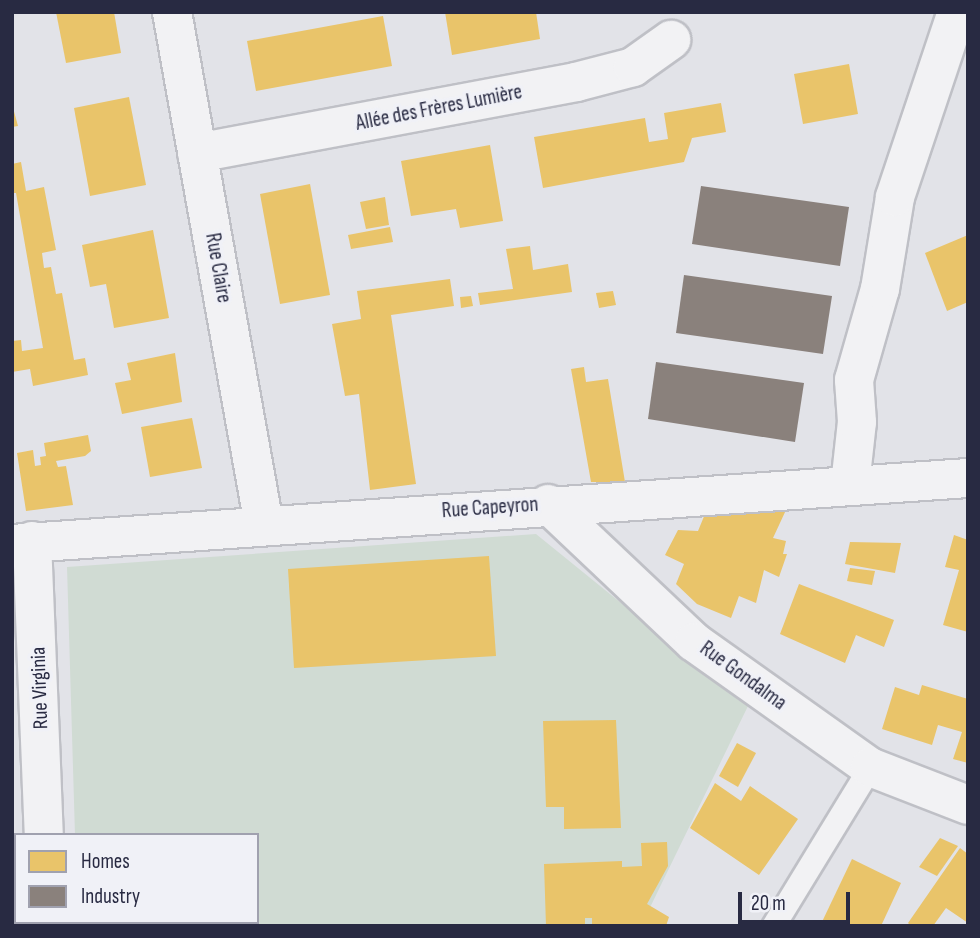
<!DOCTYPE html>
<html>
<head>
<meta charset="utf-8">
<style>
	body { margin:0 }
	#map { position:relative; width:980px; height:938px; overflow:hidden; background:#e2e3e8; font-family:"Sofia Sans Condensed",sans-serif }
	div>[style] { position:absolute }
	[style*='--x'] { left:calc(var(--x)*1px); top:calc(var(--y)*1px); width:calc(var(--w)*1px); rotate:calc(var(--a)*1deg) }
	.green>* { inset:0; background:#d0dbd3 }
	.homes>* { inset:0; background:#e9c46a }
	.industry>* { inset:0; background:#8a817c }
	.roads { filter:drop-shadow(2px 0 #bfc0c6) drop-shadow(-2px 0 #bfc0c6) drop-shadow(0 2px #bfc0c6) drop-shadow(0 -2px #bfc0c6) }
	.service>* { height:23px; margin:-11.5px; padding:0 11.5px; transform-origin:11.5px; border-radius:11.5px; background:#f2f2f4 }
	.minor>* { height:38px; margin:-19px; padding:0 19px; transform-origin:19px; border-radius:19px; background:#f2f2f4 }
	.tertiary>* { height:38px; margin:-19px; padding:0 19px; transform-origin:19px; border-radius:19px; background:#f2f2f4 }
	span { translate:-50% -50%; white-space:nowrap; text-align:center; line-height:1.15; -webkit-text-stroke:7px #f0f1f7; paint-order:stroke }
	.street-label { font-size:21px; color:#282a42 }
	.frame { position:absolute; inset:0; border:14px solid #282a42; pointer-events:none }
	.legend { position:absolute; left:14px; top:833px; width:245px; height:91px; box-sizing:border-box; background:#f0f1f7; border:2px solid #a0a1af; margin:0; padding:9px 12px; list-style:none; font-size:21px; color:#282a42 }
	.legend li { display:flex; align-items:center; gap:14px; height:35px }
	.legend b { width:35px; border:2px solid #a0a1af }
	.scale { position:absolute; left:738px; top:892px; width:112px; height:32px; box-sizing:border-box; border:4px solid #282a42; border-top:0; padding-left:9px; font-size:21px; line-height:24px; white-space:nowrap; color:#282a42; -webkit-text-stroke:5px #f0f1f7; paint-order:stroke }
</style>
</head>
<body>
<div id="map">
	<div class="green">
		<div style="clip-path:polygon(536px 534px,748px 706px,641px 926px,78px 926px,78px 922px,257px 922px,257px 835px,75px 835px,67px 567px)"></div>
	</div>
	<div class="homes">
		<div style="clip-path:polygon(56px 12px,114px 12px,121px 53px,66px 63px)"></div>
		<div style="clip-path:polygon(445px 12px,536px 12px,540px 39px,452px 55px)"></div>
		<div style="clip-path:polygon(383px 16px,392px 66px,256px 91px,247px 41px)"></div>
		<div style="clip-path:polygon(849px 64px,858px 114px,803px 124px,794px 74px)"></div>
		<div style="clip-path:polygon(129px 97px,146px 185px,90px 196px,74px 108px)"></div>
		<div style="clip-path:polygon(721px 103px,726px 132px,692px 138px,684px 162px,543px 188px,534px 137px,645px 118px,649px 142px,668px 139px,664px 113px)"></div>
		<div style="clip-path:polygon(12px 104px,18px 126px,12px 127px)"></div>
		<div style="clip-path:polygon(490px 145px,503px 221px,460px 228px,456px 209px,411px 216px,401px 161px)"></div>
		<div style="clip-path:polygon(21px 162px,26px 191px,44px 187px,56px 250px,42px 253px,44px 268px,51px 267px,56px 294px,62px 293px,74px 360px,85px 358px,88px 375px,33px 386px,30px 369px,12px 372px,12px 341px,21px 340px,22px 351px,43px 348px,16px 193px,12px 193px,12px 164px)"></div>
		<div style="clip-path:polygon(310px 184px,330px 295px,280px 304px,260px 194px)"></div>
		<div style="clip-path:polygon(385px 197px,389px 225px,366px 229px,360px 202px)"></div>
		<div style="clip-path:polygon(390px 227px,393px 242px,351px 249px,348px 235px)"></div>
		<div style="clip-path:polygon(153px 230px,169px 318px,114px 328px,106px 284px,90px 287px,82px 245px)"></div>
		<div style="clip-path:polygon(968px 235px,968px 302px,947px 311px,925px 253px)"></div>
		<div style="clip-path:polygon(530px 246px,533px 270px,568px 264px,572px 292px,480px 305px,478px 293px,513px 289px,506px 249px)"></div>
		<div style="clip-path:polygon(450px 279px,454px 306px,391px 315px,416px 484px,370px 490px,359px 394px,345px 396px,332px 324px,361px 319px,357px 291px)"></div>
		<div style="clip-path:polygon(613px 291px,616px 305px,599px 308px,596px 293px)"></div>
		<div style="clip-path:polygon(471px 296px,473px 306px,461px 308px,460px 297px)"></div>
		<div style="clip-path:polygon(175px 353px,182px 402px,122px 414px,115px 383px,131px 380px,127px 363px)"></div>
		<div style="clip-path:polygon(584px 367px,586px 382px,608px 379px,625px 482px,591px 482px,571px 369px)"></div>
		<div style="clip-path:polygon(192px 418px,202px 468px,150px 477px,141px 427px)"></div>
		<div style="clip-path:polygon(88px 435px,91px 451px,85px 456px,56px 461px,58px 467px,66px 466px,73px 505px,26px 511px,17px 453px,33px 450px,35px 466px,41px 465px,40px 457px,46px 456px,44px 443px)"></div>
		<div style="clip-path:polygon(786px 510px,773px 538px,786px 541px,783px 554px,787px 554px,779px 577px,764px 570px,756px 603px,739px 596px,731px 618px,697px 604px,676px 584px,684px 564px,665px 555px,678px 530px,698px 531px,705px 514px)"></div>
		<div style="clip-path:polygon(954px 535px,968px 540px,968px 632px,943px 625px,959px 570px,945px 567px)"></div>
		<div style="clip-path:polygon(850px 542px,901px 543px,895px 573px,845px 564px)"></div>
		<div style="clip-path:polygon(489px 556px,496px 656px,294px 668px,288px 569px)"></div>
		<div style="clip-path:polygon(850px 568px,875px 571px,872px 585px,847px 581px)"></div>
		<div style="clip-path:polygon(799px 584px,894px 620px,884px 647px,856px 635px,845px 663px,780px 634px)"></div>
		<div style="clip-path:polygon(922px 685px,968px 699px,968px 763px,953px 759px,962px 732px,938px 725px,932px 745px,882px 729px,895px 687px,919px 695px)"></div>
		<div style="clip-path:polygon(616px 720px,621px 828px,564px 829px,564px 807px,546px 807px,543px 721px)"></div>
		<div style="clip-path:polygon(737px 743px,756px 753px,738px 787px,719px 776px)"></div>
		<div style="clip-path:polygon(715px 783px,741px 801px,750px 786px,798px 819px,759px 875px,690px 828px)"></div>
		<div style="clip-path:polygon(940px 838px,958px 846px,937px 876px,919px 867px)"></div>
		<div style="clip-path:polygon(667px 842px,668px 866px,647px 904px,669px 917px,666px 926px,592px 926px,592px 918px,585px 918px,585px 926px,546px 926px,544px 864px,622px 861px,622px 867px,642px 866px,641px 843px)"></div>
		<div style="clip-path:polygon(960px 848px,968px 854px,968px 923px,946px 908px,933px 926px,911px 926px,908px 923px)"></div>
		<div style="clip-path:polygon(852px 859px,901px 883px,881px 926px,820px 926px)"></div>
	</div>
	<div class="industry">
		<div style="clip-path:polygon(701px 186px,849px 207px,840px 266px,692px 244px)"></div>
		<div style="clip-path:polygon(684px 275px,832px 296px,823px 354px,676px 333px)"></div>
		<div style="clip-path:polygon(656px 362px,804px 383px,795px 442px,648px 419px)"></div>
	</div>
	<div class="roads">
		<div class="service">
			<div style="--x:773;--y:926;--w:186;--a:-58.6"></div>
		</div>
		<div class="minor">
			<div style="--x:172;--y:12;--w:521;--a:79.83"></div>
			<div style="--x:197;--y:153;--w:386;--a:-10.6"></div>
			<div style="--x:576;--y:82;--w:59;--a:-14.7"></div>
			<div style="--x:633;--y:67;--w:47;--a:-35.4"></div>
			<div style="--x:850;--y:485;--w:63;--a:-83.7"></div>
			<div style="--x:857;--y:422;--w:42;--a:-94.1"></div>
			<div style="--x:854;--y:380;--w:95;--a:-74.1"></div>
			<div style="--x:880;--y:289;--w:93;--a:-80.7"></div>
			<div style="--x:895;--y:197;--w:195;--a:-71.5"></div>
			<div style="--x:548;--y:504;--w:201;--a:43.4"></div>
			<div style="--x:694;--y:642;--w:216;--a:35.4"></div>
			<div style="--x:870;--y:767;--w:105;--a:21.2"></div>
			<div style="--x:32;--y:541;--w:294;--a:87.7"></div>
			<div style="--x:46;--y:922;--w:4;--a:90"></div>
		</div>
		<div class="tertiary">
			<div style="--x:12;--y:544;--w:958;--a:-3.95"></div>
		</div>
	</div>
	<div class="street-label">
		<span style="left:439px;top:108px;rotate:-11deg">Allée des Frères Lumière</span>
		<span style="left:218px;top:268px;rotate:80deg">Rue Claire</span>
		<span style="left:490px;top:508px;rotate:-4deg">Rue Capeyron</span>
		<span style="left:743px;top:676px;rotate:36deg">Rue Gondalma</span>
		<span style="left:40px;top:688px;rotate:-92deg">Rue Virginia</span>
	</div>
	<div class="frame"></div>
	<ul class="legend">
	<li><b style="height:19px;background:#e9c46a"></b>Homes</li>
	<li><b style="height:19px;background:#8a817c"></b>Industry</li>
	</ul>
	<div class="scale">20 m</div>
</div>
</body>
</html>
